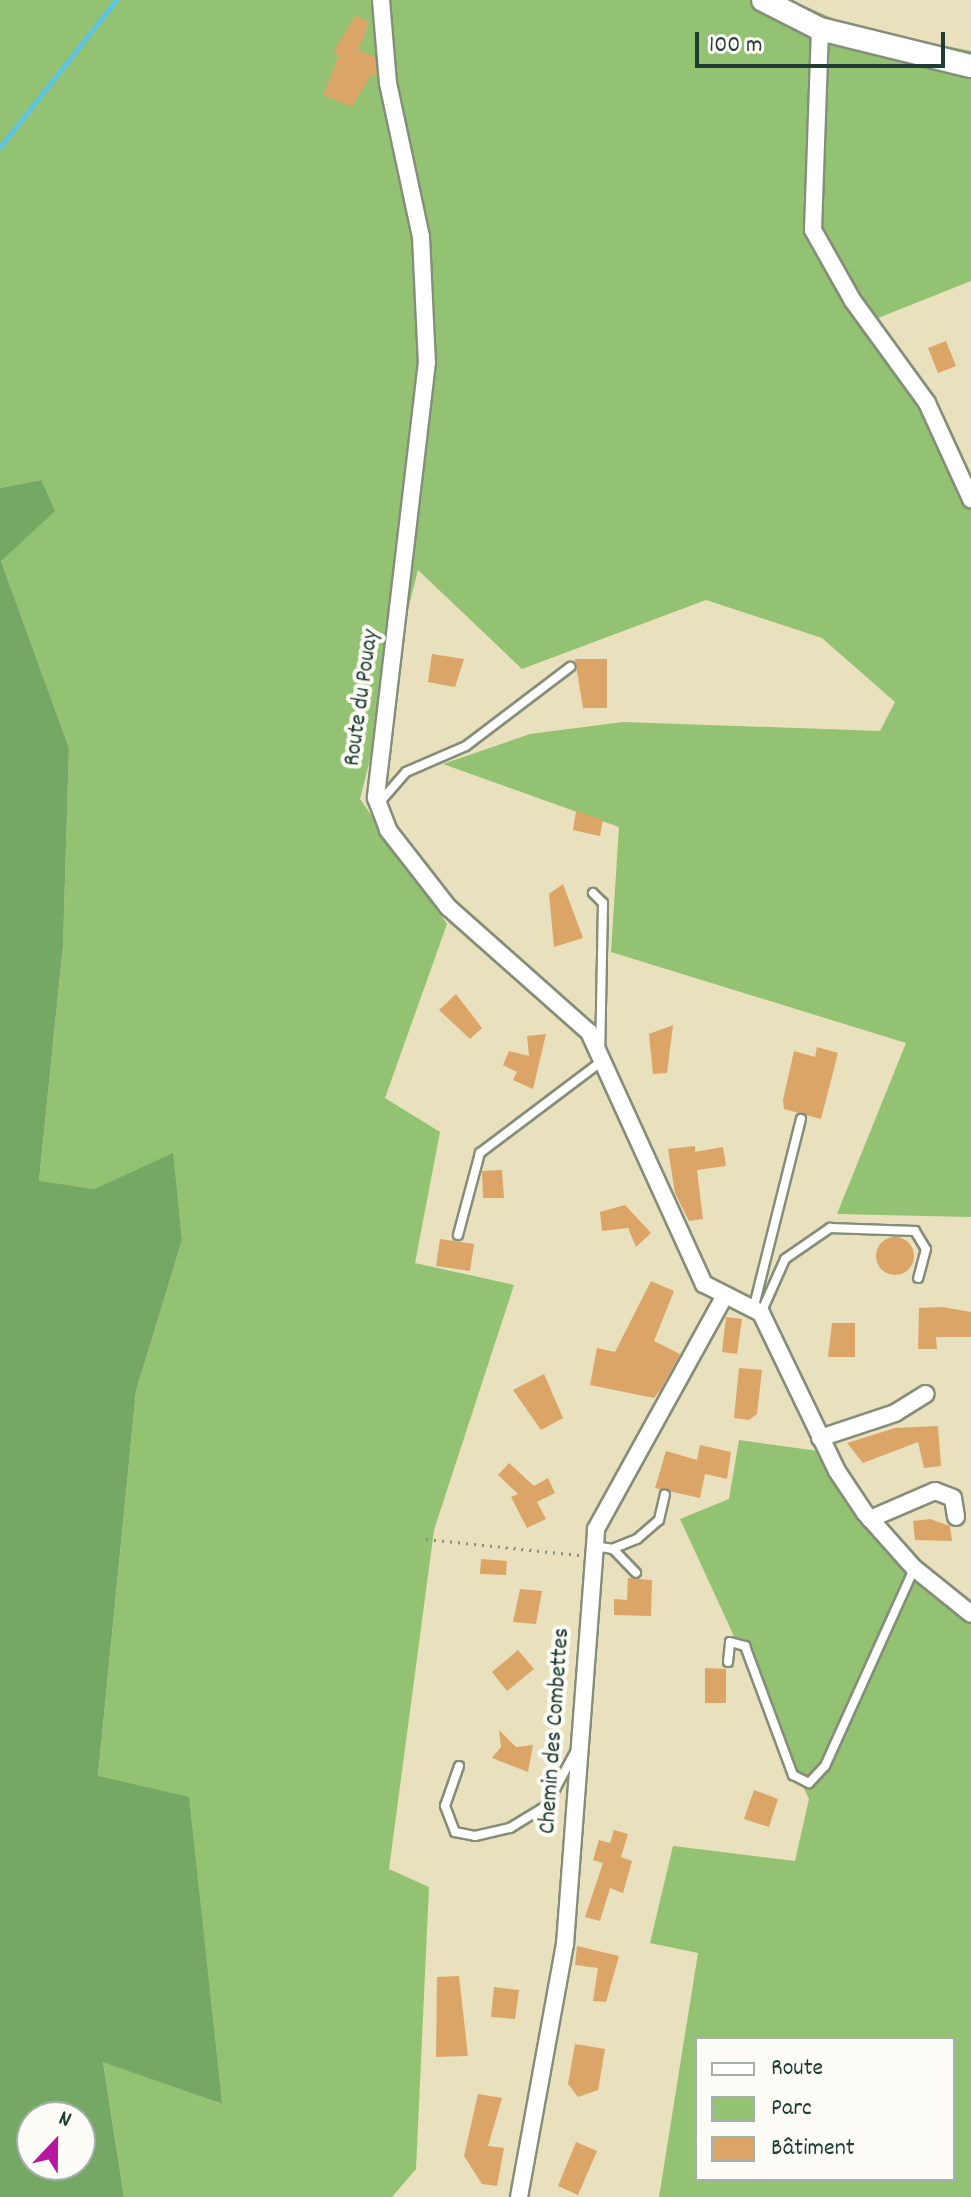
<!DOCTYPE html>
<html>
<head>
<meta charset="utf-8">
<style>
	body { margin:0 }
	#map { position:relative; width:971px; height:2197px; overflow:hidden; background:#e9e0bd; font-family:Dekko,sans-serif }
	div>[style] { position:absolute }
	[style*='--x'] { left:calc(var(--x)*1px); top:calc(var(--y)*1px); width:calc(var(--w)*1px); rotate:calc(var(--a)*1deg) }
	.green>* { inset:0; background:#92c272 }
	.forest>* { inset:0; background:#75a864 }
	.stream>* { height:5px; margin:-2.5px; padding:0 2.5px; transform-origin:2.5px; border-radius:2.5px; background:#60c4de }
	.building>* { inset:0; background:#dba568 }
	.round { border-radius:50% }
	.path>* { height:3px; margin-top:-1.5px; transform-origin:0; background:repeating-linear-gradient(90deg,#848e78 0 2px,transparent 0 8px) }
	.roads { filter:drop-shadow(2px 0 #848e78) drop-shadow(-2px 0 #848e78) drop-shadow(0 2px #848e78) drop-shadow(0 -2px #848e78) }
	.lane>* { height:8px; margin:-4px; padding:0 4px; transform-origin:4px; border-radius:4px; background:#fff }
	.street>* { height:16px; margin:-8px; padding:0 8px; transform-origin:8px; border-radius:8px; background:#fff }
	.secondary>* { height:22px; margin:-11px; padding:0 11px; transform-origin:11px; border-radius:11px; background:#fff }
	span { translate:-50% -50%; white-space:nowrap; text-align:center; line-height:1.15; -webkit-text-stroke:8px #fdfcf7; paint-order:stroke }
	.street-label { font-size:24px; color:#1f3d34 }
	.legend { position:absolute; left:695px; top:2037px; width:260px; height:144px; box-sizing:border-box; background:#fdfcf7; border:2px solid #a4b0a9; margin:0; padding:10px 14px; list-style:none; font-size:24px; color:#1f3d34 }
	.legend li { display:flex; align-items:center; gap:16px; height:40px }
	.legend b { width:40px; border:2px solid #a4b0a9 }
	.north { position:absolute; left:16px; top:2101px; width:80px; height:80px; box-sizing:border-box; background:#fdfcf7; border:2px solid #a4b0a9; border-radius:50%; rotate:22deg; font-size:22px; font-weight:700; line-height:32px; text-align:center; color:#1f3d34 }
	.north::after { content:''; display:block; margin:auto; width:28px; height:36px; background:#b5179e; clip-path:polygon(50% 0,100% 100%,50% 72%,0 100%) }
	.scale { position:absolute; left:695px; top:32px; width:250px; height:36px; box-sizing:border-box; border:4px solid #1f3d34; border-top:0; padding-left:10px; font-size:24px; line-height:28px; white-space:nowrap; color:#1f3d34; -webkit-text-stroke:6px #fdfcf7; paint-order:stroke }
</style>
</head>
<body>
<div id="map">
	<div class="green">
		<div style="clip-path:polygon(0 0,790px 0,851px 26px,971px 51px,971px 281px,878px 318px,953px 435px,971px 507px,971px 1217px,837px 1214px,906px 1043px,611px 952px,619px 827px,443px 764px,530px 734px,623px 722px,880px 731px,895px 702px,822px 638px,706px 600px,522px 669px,418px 570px,360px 799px,447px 924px,385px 1098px,440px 1132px,415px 1263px,514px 1285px,434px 1530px,389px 1869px,429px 1887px,416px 2169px,392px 2197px,124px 2197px,103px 2061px,221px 2104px,98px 1777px,136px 1391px,182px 1240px,172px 1154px,94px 1189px,39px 1182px,63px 946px,69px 748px,1px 561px,41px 480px,0 488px)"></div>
		<div style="clip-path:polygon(evenodd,739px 1440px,818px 1451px,858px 1512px,971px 1620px,971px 2197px,659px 2197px,698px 1953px,650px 1943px,673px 1846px,795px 1861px,809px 1799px,680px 1519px,729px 1499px,739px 1440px,697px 2039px,953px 2039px,953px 2179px,697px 2179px,697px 2039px)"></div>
	</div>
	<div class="forest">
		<div style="clip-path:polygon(evenodd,41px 480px,55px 511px,1px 561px,69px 748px,63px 946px,39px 1181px,94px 1189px,173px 1153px,182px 1240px,136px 1391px,98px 1776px,189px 1797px,222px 2104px,103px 2062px,124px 2197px,0 2197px,0 488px,41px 480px,32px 2117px,80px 2117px,80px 2165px,32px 2165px,32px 2117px)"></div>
	</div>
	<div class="stream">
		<div style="--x:0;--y:147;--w:187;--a:-51.7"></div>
	</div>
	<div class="building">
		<div style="clip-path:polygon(356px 15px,369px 23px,358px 50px,375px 57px,376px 77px,371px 75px,352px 107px,323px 95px,339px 55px,333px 52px)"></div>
		<div style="clip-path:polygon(946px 341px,956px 366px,938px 373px,928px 348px)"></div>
		<div style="clip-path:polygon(432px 654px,464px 659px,455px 687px,428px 682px)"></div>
		<div style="clip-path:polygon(575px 659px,607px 659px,607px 708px,583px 708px)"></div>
		<div style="clip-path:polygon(576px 811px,603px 820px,600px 836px,573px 830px)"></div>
		<div style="clip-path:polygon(563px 884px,583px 938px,554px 947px,549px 894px)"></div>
		<div style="clip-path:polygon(456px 994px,482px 1028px,470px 1039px,439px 1010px)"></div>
		<div style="clip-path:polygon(673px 1025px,667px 1073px,653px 1074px,649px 1034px)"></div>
		<div style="clip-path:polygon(546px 1034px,533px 1089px,513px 1080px,517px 1072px,503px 1065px,509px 1051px,529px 1056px,527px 1036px)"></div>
		<div style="clip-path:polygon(817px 1047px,838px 1053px,821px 1119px,784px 1109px,783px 1100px,794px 1051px,815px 1057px)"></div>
		<div style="clip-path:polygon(695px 1146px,695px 1152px,723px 1147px,726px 1166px,697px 1170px,703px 1219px,689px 1221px,675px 1193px,668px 1149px)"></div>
		<div style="clip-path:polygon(502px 1170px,504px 1198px,483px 1198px,482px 1171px)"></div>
		<div style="clip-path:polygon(625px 1205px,651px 1233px,636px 1247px,628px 1228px,602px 1231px,600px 1212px)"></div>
		<div class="round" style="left:876px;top:1237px;width:38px;height:38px"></div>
		<div style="clip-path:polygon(440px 1239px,474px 1244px,470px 1271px,436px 1266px)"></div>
		<div style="clip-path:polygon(651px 1281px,674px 1291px,654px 1341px,680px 1354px,661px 1389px,654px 1398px,590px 1385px,597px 1348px,615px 1352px)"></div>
		<div style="clip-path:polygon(943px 1307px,971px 1312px,971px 1337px,936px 1337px,937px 1349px,918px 1349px,919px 1308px)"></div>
		<div style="clip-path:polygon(726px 1317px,742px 1319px,737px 1354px,722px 1352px)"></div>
		<div style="clip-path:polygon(832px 1323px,855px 1323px,855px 1357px,828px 1357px)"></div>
		<div style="clip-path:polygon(739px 1368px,762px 1370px,757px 1414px,749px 1420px,734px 1418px)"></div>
		<div style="clip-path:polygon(544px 1374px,563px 1418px,541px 1430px,513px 1390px)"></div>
		<div style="clip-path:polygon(938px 1426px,941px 1466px,924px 1468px,918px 1442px,863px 1463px,847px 1443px,895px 1428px)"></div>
		<div style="clip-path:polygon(700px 1445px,731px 1452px,727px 1479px,705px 1474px,700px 1498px,655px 1488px,666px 1451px,697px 1460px)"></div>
		<div style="clip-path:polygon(509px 1463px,534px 1486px,548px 1478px,555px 1493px,537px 1502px,546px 1519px,527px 1528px,511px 1497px,518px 1494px,498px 1475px)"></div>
		<div style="clip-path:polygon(930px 1519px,950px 1526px,952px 1541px,915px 1540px,913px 1521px)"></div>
		<div style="clip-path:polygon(481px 1559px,507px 1561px,506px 1575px,480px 1574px)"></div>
		<div style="clip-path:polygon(628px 1578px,652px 1580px,651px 1616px,614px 1615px,614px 1599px,627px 1600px)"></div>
		<div style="clip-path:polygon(520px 1589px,542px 1591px,536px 1624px,513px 1622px)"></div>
		<div style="clip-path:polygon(518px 1650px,534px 1669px,507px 1691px,492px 1672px)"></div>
		<div style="clip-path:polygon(705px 1668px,726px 1669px,726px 1703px,705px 1703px)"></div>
		<div style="clip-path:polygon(499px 1730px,516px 1747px,533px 1745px,528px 1772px,492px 1758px,501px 1747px)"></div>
		<div style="clip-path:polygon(754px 1790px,778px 1799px,769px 1827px,744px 1819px)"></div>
		<div style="clip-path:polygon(614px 1830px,628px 1834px,621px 1857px,632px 1861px,623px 1893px,610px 1888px,600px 1921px,585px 1917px,603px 1863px,593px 1860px,599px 1840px,610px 1843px)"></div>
		<div style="clip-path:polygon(577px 1946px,619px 1956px,606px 2002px,593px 2001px,598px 1968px,575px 1965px)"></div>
		<div style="clip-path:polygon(459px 1976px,468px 2056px,436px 2057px,437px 1977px)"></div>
		<div style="clip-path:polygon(494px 1987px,519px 1990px,515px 2019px,491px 2017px)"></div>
		<div style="clip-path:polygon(575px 2044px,605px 2049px,598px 2090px,578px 2097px,568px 2084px)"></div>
		<div style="clip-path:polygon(478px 2094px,502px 2098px,488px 2146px,504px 2148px,497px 2186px,482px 2184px,464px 2156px)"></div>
		<div style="clip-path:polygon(576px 2142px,597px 2151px,578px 2195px,558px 2186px)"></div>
	</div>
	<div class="path">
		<div style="--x:426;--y:1539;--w:154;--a:6"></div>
	</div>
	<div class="roads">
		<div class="lane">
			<div style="--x:379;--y:803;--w:41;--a:-48.9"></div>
			<div style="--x:406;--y:772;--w:65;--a:-23.4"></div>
			<div style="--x:466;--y:746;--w:131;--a:-37.2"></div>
			<div style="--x:593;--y:893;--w:14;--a:45"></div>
			<div style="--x:603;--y:903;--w:150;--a:91.1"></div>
			<div style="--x:458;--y:1235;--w:85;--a:-75"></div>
			<div style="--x:480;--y:1153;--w:153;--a:-37"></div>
			<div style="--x:754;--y:1306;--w:193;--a:-75.9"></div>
			<div style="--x:761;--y:1313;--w:59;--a:-66"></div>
			<div style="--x:785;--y:1259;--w:55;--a:-34.6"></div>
			<div style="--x:830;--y:1228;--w:85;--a:2"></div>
			<div style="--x:915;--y:1231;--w:21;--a:59"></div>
			<div style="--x:926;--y:1249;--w:30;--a:105"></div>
			<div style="--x:594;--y:1546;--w:18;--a:9"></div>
			<div style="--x:612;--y:1549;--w:27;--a:-22"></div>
			<div style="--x:637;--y:1539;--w:29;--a:-41"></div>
			<div style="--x:659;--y:1520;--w:26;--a:-77"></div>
			<div style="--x:613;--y:1549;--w:33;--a:46"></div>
			<div style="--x:728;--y:1662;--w:20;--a:-84"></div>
			<div style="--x:730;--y:1642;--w:16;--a:15"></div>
			<div style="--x:745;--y:1646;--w:138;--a:69.6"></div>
			<div style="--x:793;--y:1775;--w:18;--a:27"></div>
			<div style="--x:809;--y:1783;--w:23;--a:-47"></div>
			<div style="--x:825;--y:1766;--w:216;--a:-65.7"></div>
			<div style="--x:459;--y:1766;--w:42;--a:109.3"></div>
			<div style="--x:445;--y:1806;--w:28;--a:69"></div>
			<div style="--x:455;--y:1832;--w:20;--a:11"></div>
			<div style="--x:475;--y:1836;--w:36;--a:-13"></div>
			<div style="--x:510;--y:1828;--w:42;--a:-31.4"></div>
			<div style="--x:546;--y:1806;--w:59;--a:-61.7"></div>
		</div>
		<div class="street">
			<div style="--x:381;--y:0;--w:83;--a:85.2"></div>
			<div style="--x:388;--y:83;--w:157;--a:77.9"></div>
			<div style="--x:421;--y:237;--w:125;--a:87.3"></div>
			<div style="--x:427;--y:362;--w:439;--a:96.7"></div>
			<div style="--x:376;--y:798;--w:34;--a:69"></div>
			<div style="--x:388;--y:830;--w:98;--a:52.1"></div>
			<div style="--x:448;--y:907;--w:188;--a:41.6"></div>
			<div style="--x:589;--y:1032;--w:277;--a:65.5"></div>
			<div style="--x:704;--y:1284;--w:64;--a:27"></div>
			<div style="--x:761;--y:1313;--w:175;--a:64.3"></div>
			<div style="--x:837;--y:1471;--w:50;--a:56.3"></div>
			<div style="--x:865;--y:1513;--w:74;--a:48.3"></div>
			<div style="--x:914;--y:1568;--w:73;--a:38.9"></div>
			<div style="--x:820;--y:29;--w:201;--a:92"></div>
			<div style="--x:813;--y:230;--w:81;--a:60.6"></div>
			<div style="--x:853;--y:301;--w:126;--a:54"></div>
			<div style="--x:927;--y:403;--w:106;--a:65.4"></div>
			<div style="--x:820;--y:1438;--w:79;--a:-18.4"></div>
			<div style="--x:895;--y:1413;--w:36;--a:-32"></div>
			<div style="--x:870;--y:1519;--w:71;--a:-23.3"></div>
			<div style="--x:935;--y:1491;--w:19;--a:21"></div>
			<div style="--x:953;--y:1498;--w:19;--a:81"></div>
			<div style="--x:519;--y:2197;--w:257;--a:-79.7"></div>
			<div style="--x:565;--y:1944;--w:416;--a:-85.7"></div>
			<div style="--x:596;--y:1529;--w:263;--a:-61.1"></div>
		</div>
		<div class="secondary">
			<div style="--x:763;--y:0;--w:64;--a:27"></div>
			<div style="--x:820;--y:29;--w:155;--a:13.8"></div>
		</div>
	</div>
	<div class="street-label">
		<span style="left:363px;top:698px;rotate:-82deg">Route du Pouay</span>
		<span style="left:556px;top:1731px;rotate:-86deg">Chemin des Combettes</span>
	</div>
	<ul class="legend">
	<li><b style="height:10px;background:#fff"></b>Route</li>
	<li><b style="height:22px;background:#92c272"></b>Parc</li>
	<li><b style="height:22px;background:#dba568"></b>Bâtiment</li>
	</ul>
	<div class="north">N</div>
	<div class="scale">100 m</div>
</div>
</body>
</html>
